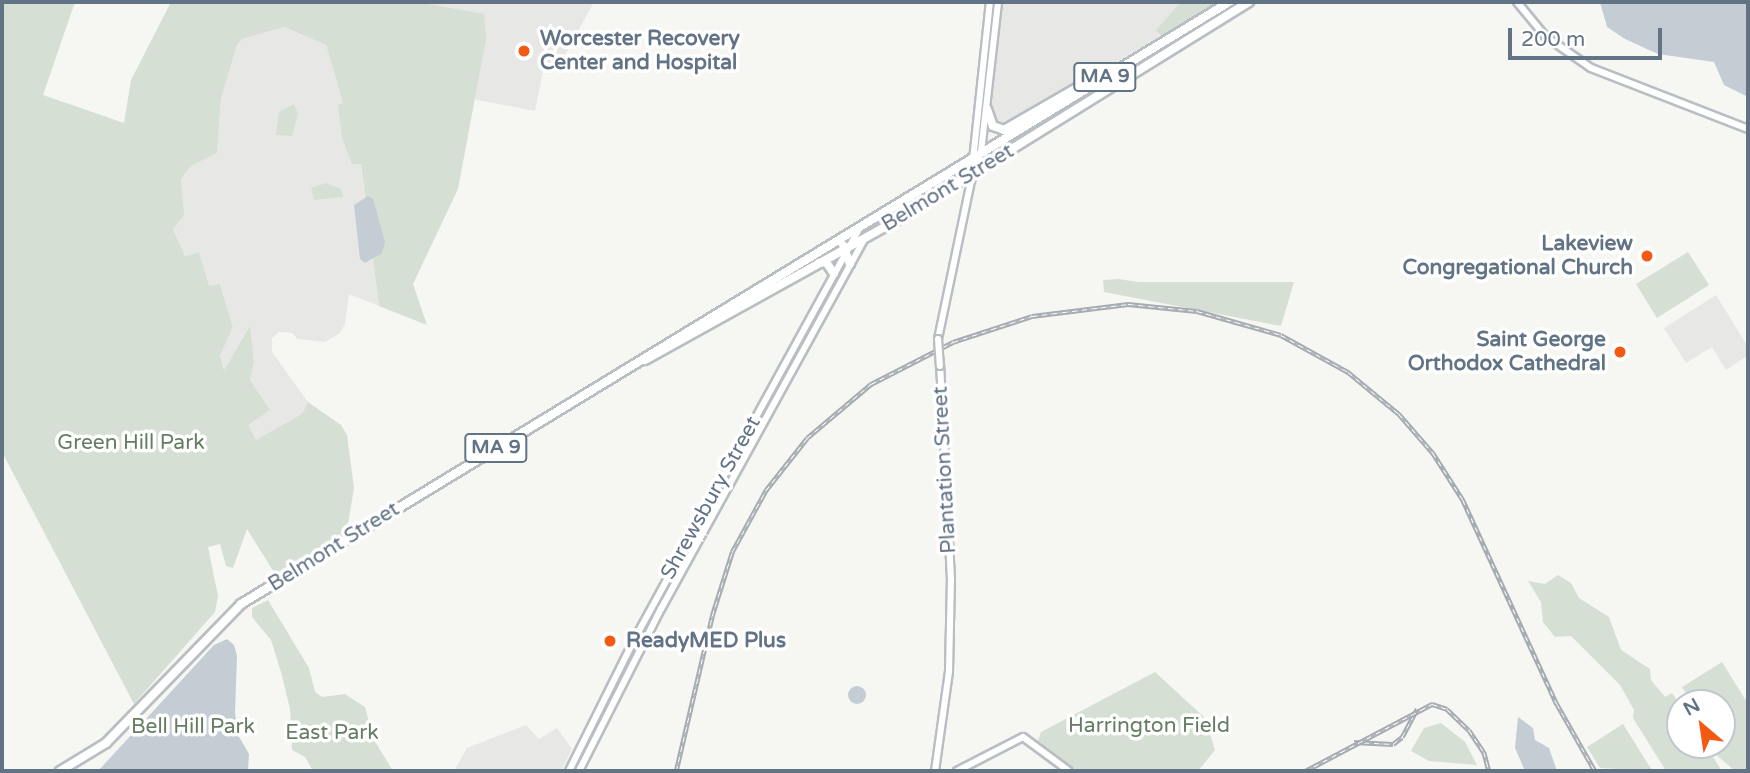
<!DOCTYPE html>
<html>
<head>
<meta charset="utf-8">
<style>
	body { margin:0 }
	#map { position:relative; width:1750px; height:773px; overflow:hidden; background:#f6f6f2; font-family:"Varela Round",sans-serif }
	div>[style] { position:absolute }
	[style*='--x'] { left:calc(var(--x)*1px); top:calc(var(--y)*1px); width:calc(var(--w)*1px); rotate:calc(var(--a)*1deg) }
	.built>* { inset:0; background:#e7e8e6 }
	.green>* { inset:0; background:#d6dfd3 }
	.water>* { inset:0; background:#c3cdd3 }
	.round { border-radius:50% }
	.roads { filter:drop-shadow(2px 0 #b9bec3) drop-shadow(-2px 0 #b9bec3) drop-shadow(0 2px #b9bec3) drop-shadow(0 -2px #b9bec3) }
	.secondary>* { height:6px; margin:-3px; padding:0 3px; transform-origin:3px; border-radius:3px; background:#fff }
	.primary>* { height:6px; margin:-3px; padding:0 3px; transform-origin:3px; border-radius:3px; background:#fff }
	.highway>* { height:8px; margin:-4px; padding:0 4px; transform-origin:4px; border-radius:4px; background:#fff }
	.rail>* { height:4.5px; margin-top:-2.25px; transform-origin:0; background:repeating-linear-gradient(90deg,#fff 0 5px,#a7acb2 0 10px); box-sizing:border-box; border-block:2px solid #a7acb2 }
	.bridges { filter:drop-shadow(2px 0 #b9bec3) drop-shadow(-2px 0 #b9bec3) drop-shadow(0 2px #b9bec3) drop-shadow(0 -2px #b9bec3) }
	.secondary-bridge>* { height:6px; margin:-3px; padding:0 3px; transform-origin:3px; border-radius:3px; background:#fff }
	.dots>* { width:19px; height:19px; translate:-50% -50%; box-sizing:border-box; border:4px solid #fff; border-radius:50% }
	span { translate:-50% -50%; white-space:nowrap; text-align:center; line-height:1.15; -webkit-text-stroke:7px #fff; paint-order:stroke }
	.shield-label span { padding:2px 5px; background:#fff; border:2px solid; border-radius:5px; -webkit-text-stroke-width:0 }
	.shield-label { font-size:19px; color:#627386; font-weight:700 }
	.poi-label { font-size:21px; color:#627386; font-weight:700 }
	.left { translate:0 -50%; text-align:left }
	.right { translate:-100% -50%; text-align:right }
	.street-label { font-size:21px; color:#627386 }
	.park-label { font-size:21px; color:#657d62 }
	.frame { position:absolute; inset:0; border:4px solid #627386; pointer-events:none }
	.north { position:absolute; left:1666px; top:689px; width:70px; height:70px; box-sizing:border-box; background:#fff; border:2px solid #c0c7cf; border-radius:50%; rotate:331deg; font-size:19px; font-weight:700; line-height:28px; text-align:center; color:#627386 }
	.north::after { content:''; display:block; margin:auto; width:24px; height:32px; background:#f45914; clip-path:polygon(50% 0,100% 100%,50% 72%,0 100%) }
	.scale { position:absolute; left:1508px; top:28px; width:154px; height:32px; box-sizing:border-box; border:4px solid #627386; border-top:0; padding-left:9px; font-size:21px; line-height:24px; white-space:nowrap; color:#627386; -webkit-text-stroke:5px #fff; paint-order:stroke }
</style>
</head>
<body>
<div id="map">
	<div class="built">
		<div style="clip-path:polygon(417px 2px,594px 2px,560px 64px,545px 62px,535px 111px,472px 99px,484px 15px)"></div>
		<div style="clip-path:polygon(1001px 2px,1219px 2px,1006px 127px,994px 122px,991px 113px)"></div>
		<div style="clip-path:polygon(284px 27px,326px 45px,360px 160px,379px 306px,349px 294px,345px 324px,340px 333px,325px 342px,297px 339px,293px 333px,279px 332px,272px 338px,272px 352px,308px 402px,302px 414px,256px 441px,247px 425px,269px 410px,250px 380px,254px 362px,250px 327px,224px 370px,220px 356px,233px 327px,220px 284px,209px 287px,199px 252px,185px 256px,173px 229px,183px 215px,181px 179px,191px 166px,217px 153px,221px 99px,237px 45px,242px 39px)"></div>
		<div style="clip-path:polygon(1716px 295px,1748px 347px,1748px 355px,1726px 370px,1712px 347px,1686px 363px,1664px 328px)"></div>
		<div style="clip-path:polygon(526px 725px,539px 739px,557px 728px,572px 749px,561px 771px,454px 771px,467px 748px)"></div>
	</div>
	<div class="green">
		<div style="clip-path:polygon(2px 2px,75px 2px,43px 95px,124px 123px,131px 80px,171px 2px,417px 2px,484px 14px,486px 39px,458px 189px,413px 284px,427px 325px,379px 306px,361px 164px,352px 164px,342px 138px,338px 105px,343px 103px,326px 45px,284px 27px,242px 39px,237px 45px,221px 99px,217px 153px,191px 166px,181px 179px,184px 215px,173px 229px,185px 256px,199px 252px,209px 286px,220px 284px,233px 327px,220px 356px,224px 370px,250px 326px,254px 362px,250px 380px,270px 410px,248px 425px,256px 440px,302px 414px,308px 402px,341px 425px,347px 435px,354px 488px,348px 524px,344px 533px,277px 577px,247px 529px,233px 568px,226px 566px,220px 544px,208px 547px,218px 596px,215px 612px,134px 704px,2px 452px)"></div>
		<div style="clip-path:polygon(1181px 2px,1219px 2px,1162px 37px,1156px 30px)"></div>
		<div style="clip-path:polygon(294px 104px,298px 114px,292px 136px,276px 135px,279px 112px)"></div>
		<div style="clip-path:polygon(326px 183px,341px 189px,343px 197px,314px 200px,311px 188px)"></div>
		<div style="clip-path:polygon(1688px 252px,1709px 285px,1657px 318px,1636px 284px)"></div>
		<div style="clip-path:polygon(1119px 279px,1137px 282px,1294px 282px,1281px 326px,1104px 292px,1103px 280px)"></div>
		<div style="clip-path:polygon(743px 446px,737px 463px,684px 561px,682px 559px)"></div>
		<div style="clip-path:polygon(1558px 575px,1571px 583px,1579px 598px,1609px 617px,1621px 650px,1650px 669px,1651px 680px,1665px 697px,1672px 693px,1680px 705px,1680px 745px,1722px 745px,1722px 703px,1692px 703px,1682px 687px,1722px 662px,1748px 704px,1748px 771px,1735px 771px,1706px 746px,1722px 771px,1666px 771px,1633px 718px,1634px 710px,1620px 685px,1571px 636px,1555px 637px,1543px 622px,1541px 602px,1528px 581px,1545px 584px)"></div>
		<div style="clip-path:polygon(268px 600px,309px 668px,315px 692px,322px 697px,345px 694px,365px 707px,374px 740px,393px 771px,313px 771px,305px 757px,292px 750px,290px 709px,281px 672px,271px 640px,252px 617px,252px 608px)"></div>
		<div style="clip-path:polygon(1155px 672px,1205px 718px,1215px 750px,1198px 771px,1078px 771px,1038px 741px,1041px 732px)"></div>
		<div style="clip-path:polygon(1441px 723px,1465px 742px,1477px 765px,1429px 761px,1411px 751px,1424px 728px)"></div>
		<div style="clip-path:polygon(1623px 724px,1648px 764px,1653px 771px,1600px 768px,1587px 747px)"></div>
	</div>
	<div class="water">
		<div style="clip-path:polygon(1600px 2px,1748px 2px,1748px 97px,1724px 85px,1714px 62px,1658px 54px,1625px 39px,1607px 27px)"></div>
		<div style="clip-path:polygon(368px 196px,373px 199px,385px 242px,382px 253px,365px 263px,360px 259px,354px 205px)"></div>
		<div style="clip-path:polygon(227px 639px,234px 645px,237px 656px,235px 713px,238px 735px,249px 754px,248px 771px,98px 771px,214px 645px)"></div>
		<div class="round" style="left:848px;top:686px;width:18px;height:18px"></div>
		<div style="clip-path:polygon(1518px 717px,1533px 728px,1535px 740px,1549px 748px,1557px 771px,1525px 771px,1515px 748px)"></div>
	</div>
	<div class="roads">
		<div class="secondary">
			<div style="--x:973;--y:160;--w:159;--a:-83.9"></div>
			<div style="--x:938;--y:339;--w:161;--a:-78.2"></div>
			<div style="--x:971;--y:181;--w:31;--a:-71"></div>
			<div style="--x:981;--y:152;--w:151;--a:-83.5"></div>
			<div style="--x:935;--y:771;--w:100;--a:-82"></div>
			<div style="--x:949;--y:672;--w:92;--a:-88.8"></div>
			<div style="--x:951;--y:580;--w:214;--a:-92.9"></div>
			<div style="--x:957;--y:771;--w:74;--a:-27.3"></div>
			<div style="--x:1023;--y:737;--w:57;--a:36.5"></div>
		</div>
		<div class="primary">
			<div style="--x:1517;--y:2;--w:44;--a:50.5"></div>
			<div style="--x:1545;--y:36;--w:56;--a:34.8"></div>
			<div style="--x:1591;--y:68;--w:168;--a:21.2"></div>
			<div style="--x:569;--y:771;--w:146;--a:-63.6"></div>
			<div style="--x:634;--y:640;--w:466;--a:-61.3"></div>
			<div style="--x:579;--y:771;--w:182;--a:-63.2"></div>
			<div style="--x:661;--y:609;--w:423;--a:-61.2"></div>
		</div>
		<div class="highway">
			<div style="--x:987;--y:109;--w:18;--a:71"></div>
			<div style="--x:993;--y:126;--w:12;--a:20"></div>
			<div style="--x:1004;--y:130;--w:88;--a:-30.1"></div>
			<div style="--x:1080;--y:86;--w:11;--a:-5"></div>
			<div style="--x:843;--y:245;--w:20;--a:70"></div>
			<div style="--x:819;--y:263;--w:7;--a:-8"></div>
			<div style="--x:826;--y:262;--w:14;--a:56"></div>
			<div style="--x:645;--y:360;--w:285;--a:-29"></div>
			<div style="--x:894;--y:222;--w:418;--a:-31.8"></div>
			<div style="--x:60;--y:771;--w:54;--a:-31.3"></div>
			<div style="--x:106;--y:743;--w:194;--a:-45.8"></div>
			<div style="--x:241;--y:604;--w:1157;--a:-31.35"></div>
		</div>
	</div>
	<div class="rail">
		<div style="--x:1354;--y:742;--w:39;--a:3"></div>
		<div style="--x:1393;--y:744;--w:11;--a:-38"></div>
		<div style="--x:1402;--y:737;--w:32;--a:-62"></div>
		<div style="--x:676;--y:771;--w:159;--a:-76.9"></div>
		<div style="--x:712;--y:616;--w:67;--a:-72.6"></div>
		<div style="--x:732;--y:552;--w:71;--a:-61.3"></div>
		<div style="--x:766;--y:490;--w:66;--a:-51.7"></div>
		<div style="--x:807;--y:438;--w:84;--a:-40.2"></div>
		<div style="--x:871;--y:384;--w:92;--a:-27.1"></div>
		<div style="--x:953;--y:342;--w:83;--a:-18.2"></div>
		<div style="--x:1032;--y:316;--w:97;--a:-7.1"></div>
		<div style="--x:1128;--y:304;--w:69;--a:5.8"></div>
		<div style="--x:1197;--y:311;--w:87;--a:15.9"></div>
		<div style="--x:1281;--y:335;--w:77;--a:28.9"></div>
		<div style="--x:1348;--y:372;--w:66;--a:39.5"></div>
		<div style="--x:1399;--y:414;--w:52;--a:48.9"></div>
		<div style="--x:1433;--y:453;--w:56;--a:57.4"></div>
		<div style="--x:1463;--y:500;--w:225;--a:65.3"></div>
		<div style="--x:1557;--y:704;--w:77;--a:60.4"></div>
		<div style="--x:1305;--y:771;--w:144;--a:-27.8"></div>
		<div style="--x:1432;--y:704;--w:16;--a:18"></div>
		<div style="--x:1447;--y:709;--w:30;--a:44"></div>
		<div style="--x:1469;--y:730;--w:27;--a:56"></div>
		<div style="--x:1484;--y:752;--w:20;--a:75"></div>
	</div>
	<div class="bridges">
		<div class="secondary-bridge">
			<div style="--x:938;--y:339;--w:27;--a:86"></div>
		</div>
	</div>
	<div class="dots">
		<div style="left:524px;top:51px;background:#f45914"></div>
		<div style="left:1647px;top:256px;background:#f45914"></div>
		<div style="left:1620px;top:352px;background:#f45914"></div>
		<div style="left:610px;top:641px;background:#f45914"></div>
	</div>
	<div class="shield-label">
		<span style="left:1105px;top:77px">MA 9</span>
		<span style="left:496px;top:448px">MA 9</span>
	</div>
	<div class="poi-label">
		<span class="left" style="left:540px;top:51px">Worcester Recovery<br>Center and Hospital</span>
		<span class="right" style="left:1633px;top:256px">Lakeview<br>Congregational Church</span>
		<span class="right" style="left:1606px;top:352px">Saint George<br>Orthodox Cathedral</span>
		<span class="left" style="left:626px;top:641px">ReadyMED Plus</span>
	</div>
	<div class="street-label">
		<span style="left:948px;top:188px;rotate:-31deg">Belmont Street</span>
		<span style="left:945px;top:470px;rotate:-93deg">Plantation Street</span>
		<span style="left:711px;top:498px;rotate:-61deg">Shrewsbury Street</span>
		<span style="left:334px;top:547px;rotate:-32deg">Belmont Street</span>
	</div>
	<div class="park-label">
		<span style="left:131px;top:443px">Green Hill Park</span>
		<span style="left:1149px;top:726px">Harrington Field</span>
		<span style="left:193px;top:727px">Bell Hill Park</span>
		<span style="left:332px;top:733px">East Park</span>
	</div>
	<div class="frame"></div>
	<div class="north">N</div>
	<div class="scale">200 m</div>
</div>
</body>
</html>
